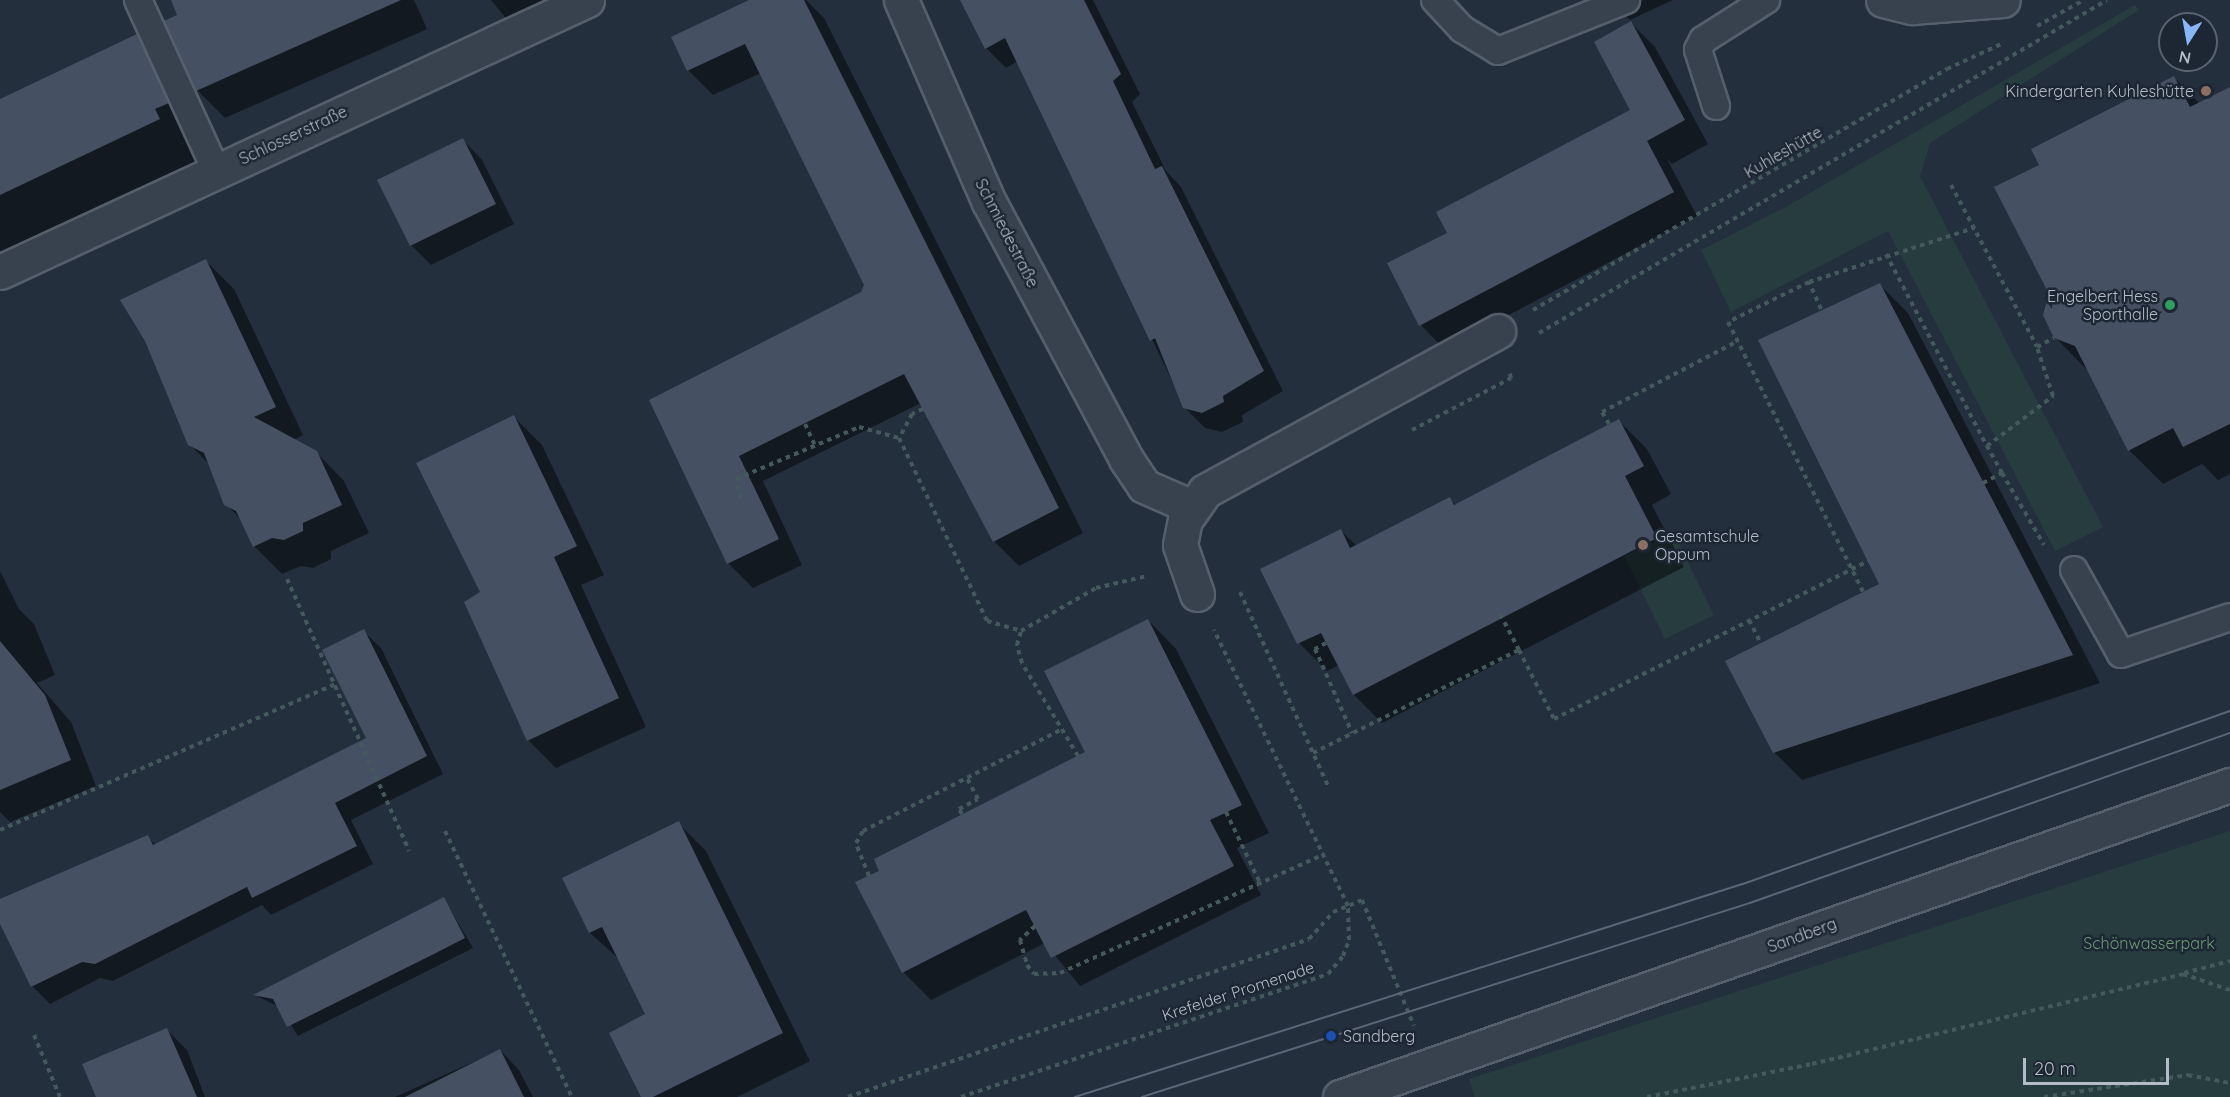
<!DOCTYPE html>
<html>
<head>
<meta charset="utf-8">
<style>
	body { margin:0 }
	#map { position:relative; width:2230px; height:1097px; overflow:hidden; background:#242f3e; font-family:Quicksand,sans-serif }
	div>[style] { position:absolute }
	[style*='--x'] { left:calc(var(--x)*1px); top:calc(var(--y)*1px); width:calc(var(--w)*1px); rotate:calc(var(--a)*1deg) }
	.green>* { inset:0; background:#263c3f }
	.shadow>* { inset:0; background:#0007 }
	.building>* { inset:0; background:#455162 }
	.path>* { height:4px; margin-top:-2px; transform-origin:0; background:repeating-linear-gradient(90deg,#44595c 0 4.5px,transparent 0 9px) }
	.roads { filter:drop-shadow(2px 0 #565f6c) drop-shadow(-2px 0 #565f6c) drop-shadow(0 2px #565f6c) drop-shadow(0 -2px #565f6c) }
	.service>* { height:26px; margin:-13px; padding:0 13px; transform-origin:13px; border-radius:13px; background:#38414e }
	.minor>* { height:33px; margin:-16.5px; padding:0 16.5px; transform-origin:16.5px; border-radius:16.5px; background:#38414e }
	.tram>* { height:1.5px; margin:-0.75px; padding:0 0.75px; transform-origin:0.75px; border-radius:0.75px; background:#5a6575 }
	.dots>* { width:16px; height:16px; translate:-50% -50%; box-sizing:border-box; border:3px solid #1d2633; border-radius:50% }
	span { translate:-50% -50%; white-space:nowrap; text-align:center; line-height:1.15; -webkit-text-stroke:5px #1d2633; paint-order:stroke }
	.poi-label { font-size:16px; color:#b4bcc9 }
	.right { translate:-100% -50%; text-align:right }
	.left { translate:0 -50%; text-align:left }
	.street-label { font-size:16px; color:#b4bcc9 }
	.park-label { font-size:16px; color:#6b9a76 }
	.north { position:absolute; left:2158px; top:12px; width:60px; height:60px; box-sizing:border-box; background:#1d2633; border:2px solid #59626f; border-radius:50%; rotate:191deg; font-size:16px; font-weight:700; line-height:24px; text-align:center; color:#b4bcc9 }
	.north::after { content:''; display:block; margin:auto; width:21px; height:27px; background:#8ab4f8; clip-path:polygon(50% 0,100% 100%,50% 72%,0 100%) }
	.scale { position:absolute; left:2023px; top:1058px; width:146px; height:27px; box-sizing:border-box; border:3px solid #b4bcc9; border-top:0; padding-left:8px; font-size:18px; line-height:21px; white-space:nowrap; color:#b4bcc9; -webkit-text-stroke:4px #1d2633; paint-order:stroke }
</style>
</head>
<body>
<div id="map">
	<div class="green">
		<div style="clip-path:polygon(2135px 5px,2139px 10px,1930px 143px,1920px 176px,2103px 527px,2055px 551px,1888px 231px,1731px 312px,1701px 250px,1784px 208px)"></div>
		<div style="clip-path:polygon(1673px 532px,1714px 615px,1665px 639px,1624px 556px)"></div>
		<div style="clip-path:polygon(2230px 831px,2230px 1097px,1475px 1097px,1469px 1079px)"></div>
	</div>
	<div class="shadow">
		<div style="clip-path:polygon(197px 0,414px 0,427px 29px,225px 118px,197px 90px,179px 16px)"></div>
		<div style="clip-path:polygon(491px 0,578px 0,516px 31px)"></div>
		<div style="clip-path:polygon(753px 0,806px 0,824px 18px,1083px 533px,1019px 566px,994px 541px,921px 403px,763px 481px,802px 565px,753px 588px,728px 563px,651px 401px,863px 293px,866px 285px,761px 73px,713px 95px,688px 70px)"></div>
		<div style="clip-path:polygon(977px 0,1093px 0,1140px 94px,1132px 102px,1166px 171px,1181px 187px,1283px 391px,1242px 415px,1243px 422px,1222px 432px,1205px 428px,1185px 408px,1018px 61px,1006px 68px,986px 48px)"></div>
		<div style="clip-path:polygon(1610px 0,1673px 0,1630px 20px)"></div>
		<div style="clip-path:polygon(1631px 23px,1655px 47px,1708px 144px,1672px 164px,1667px 159px,1697px 216px,1444px 349px,1421px 325px,1449px 233px,1632px 110px)"></div>
		<div style="clip-path:polygon(137px 36px,180px 79px,202px 162px,0 259px,0 101px)"></div>
		<div style="clip-path:polygon(2174px 77px,2200px 104px,2230px 89px,2230px 474px,2218px 480px,2202px 464px,2163px 484px,2129px 450px,2089px 372px,2055px 337px,2041px 166px)"></div>
		<div style="clip-path:polygon(463px 140px,482px 160px,514px 224px,431px 265px,411px 245px)"></div>
		<div style="clip-path:polygon(206px 261px,234px 289px,303px 435px,293px 440px,316px 452px,344px 481px,369px 533px,331px 551px,331px 559px,313px 568px,301px 566px,282px 574px,254px 546px,242px 521px,226px 504px,211px 466px,189px 444px)"></div>
		<div style="clip-path:polygon(1880px 285px,1908px 313px,2100px 683px,1802px 780px,1774px 752px,1881px 584px)"></div>
		<div style="clip-path:polygon(514px 417px,542px 445px,604px 575px,581px 585px,646px 727px,556px 768px,528px 740px,482px 593px)"></div>
		<div style="clip-path:polygon(1619px 421px,1647px 449px,1671px 494px,1652px 505px,1684px 567px,1382px 723px,1354px 695px,1339px 665px,1327px 671px,1299px 643px,1341px 531px,1357px 546px,1450px 499px,1456px 505px)"></div>
		<div style="clip-path:polygon(0 571px,19px 609px,34px 624px,55px 675px,37px 683px,71px 722px,96px 786px,10px 822px,0 812px)"></div>
		<div style="clip-path:polygon(1148px 620px,1176px 649px,1269px 833px,1237px 848px,1261px 895px,1080px 986px,1045px 943px,931px 1000px,903px 972px,881px 872px,1088px 753px)"></div>
		<div style="clip-path:polygon(363px 631px,381px 648px,443px 774px,351px 820px,373px 864px,271px 915px,262px 905px,113px 981px,100px 978px,50px 1004px,32px 986px,0 921px,0 902px,147px 837px,156px 845px,368px 738px)"></div>
		<div style="clip-path:polygon(678px 823px,706px 851px,810px 1061px,737px 1097px,642px 1097px,647px 1015px,620px 960px,590px 933px,564px 879px)"></div>
		<div style="clip-path:polygon(444px 899px,473px 948px,298px 1036px,279px 1007px,255px 995px)"></div>
		<div style="clip-path:polygon(167px 1030px,187px 1050px,205px 1097px,98px 1097px)"></div>
		<div style="clip-path:polygon(500px 1050px,519px 1070px,533px 1097px,395px 1097px)"></div>
	</div>
	<div class="building">
		<div style="clip-path:polygon(171px 0,401px 0,196px 91px,164px 21px,177px 15px)"></div>
		<div style="clip-path:polygon(749px 0,804px 0,1059px 508px,993px 542px,904px 374px,739px 456px,779px 539px,727px 564px,649px 400px,861px 292px,864px 285px,745px 44px,687px 71px,671px 37px)"></div>
		<div style="clip-path:polygon(960px 0,1084px 0,1121px 74px,1113px 81px,1155px 169px,1162px 166px,1264px 371px,1223px 396px,1224px 402px,1202px 413px,1183px 408px,1155px 338px,1150px 341px,1005px 38px,985px 49px)"></div>
		<div style="clip-path:polygon(1631px 21px,1685px 120px,1647px 141px,1636px 120px,1674px 192px,1419px 326px,1387px 263px,1447px 233px,1436px 212px,1630px 110px,1594px 42px)"></div>
		<div style="clip-path:polygon(137px 34px,169px 103px,155px 109px,160px 119px,0 195px,0 99px)"></div>
		<div style="clip-path:polygon(2174px 76px,2190px 107px,2230px 87px,2230px 424px,2183px 447px,2173px 428px,2128px 451px,2075px 346px,2054px 338px,2043px 315px,2049px 294px,1994px 187px,2039px 165px,2031px 149px)"></div>
		<div style="clip-path:polygon(463px 138px,496px 204px,410px 246px,377px 180px)"></div>
		<div style="clip-path:polygon(206px 259px,276px 407px,254px 417px,317px 451px,342px 505px,303px 523px,303px 531px,284px 540px,272px 538px,253px 547px,236px 511px,224px 505px,204px 453px,188px 445px,145px 341px,120px 300px)"></div>
		<div style="clip-path:polygon(1880px 283px,2073px 655px,1773px 753px,1725px 661px,1879px 584px,1758px 340px)"></div>
		<div style="clip-path:polygon(514px 415px,577px 546px,554px 557px,619px 698px,527px 741px,464px 602px,480px 592px,416px 463px)"></div>
		<div style="clip-path:polygon(1619px 419px,1644px 466px,1625px 476px,1657px 538px,1353px 695px,1321px 633px,1297px 644px,1260px 569px,1341px 529px,1350px 548px,1450px 497px,1454px 505px)"></div>
		<div style="clip-path:polygon(1148px 619px,1242px 805px,1210px 820px,1234px 866px,1051px 958px,1026px 910px,902px 973px,855px 882px,879px 871px,874px 859px,1085px 752px,1044px 671px)"></div>
		<div style="clip-path:polygon(364px 629px,427px 756px,335px 803px,357px 846px,252px 898px,247px 887px,95px 964px,82px 962px,31px 987px,0 924px,0 899px,148px 835px,153px 845px,366px 738px,322px 650px)"></div>
		<div style="clip-path:polygon(0 641px,45px 695px,71px 760px,0 790px)"></div>
		<div style="clip-path:polygon(679px 821px,783px 1033px,653px 1097px,641px 1097px,609px 1033px,645px 1014px,602px 927px,589px 933px,562px 878px)"></div>
		<div style="clip-path:polygon(444px 897px,465px 938px,434px 954px,287px 1027px,273px 999px,253px 995px)"></div>
		<div style="clip-path:polygon(167px 1028px,197px 1097px,96px 1097px,82px 1064px)"></div>
		<div style="clip-path:polygon(500px 1049px,524px 1097px,405px 1097px)"></div>
	</div>
	<div class="path">
		<div style="--x:2037;--y:26;--w:54;--a:-29"></div>
		<div style="--x:1951;--y:185;--w:183;--a:62"></div>
		<div style="--x:2037;--y:347;--w:19;--a:-28"></div>
		<div style="--x:1886;--y:254;--w:217;--a:62.3"></div>
		<div style="--x:1809;--y:282;--w:174;--a:-18.1"></div>
		<div style="--x:1821;--y:309;--w:30;--a:-114"></div>
		<div style="--x:1809;--y:282;--w:90;--a:153.7"></div>
		<div style="--x:1728;--y:322;--w:302;--a:63.4"></div>
		<div style="--x:1533;--y:310;--w:479;--a:-30.2"></div>
		<div style="--x:1947;--y:69;--w:60;--a:-24.8"></div>
		<div style="--x:1539;--y:333;--w:658;--a:-30.38"></div>
		<div style="--x:923;--y:409;--w:12;--a:156"></div>
		<div style="--x:912;--y:414;--w:27;--a:118"></div>
		<div style="--x:899;--y:438;--w:203;--a:64.3"></div>
		<div style="--x:987;--y:621;--w:35;--a:16"></div>
		<div style="--x:805;--y:424;--w:23;--a:65"></div>
		<div style="--x:1609;--y:424;--w:14;--a:-120"></div>
		<div style="--x:1602;--y:412;--w:153;--a:-27.6"></div>
		<div style="--x:1412;--y:430;--w:112;--a:-27.7"></div>
		<div style="--x:1511;--y:378;--w:7;--a:-106"></div>
		<div style="--x:2002;--y:473;--w:83;--a:59.7"></div>
		<div style="--x:1983;--y:483;--w:21;--a:-28"></div>
		<div style="--x:2002;--y:473;--w:31;--a:-119"></div>
		<div style="--x:1987;--y:446;--w:83;--a:-37.1"></div>
		<div style="--x:2053;--y:396;--w:52;--a:-108.1"></div>
		<div style="--x:741;--y:498;--w:20;--a:-105"></div>
		<div style="--x:736;--y:479;--w:134;--a:-22.9"></div>
		<div style="--x:859;--y:427;--w:41;--a:15.4"></div>
		<div style="--x:287;--y:579;--w:298;--a:65.8"></div>
		<div style="--x:1240;--y:592;--w:215;--a:65.6"></div>
		<div style="--x:1749;--y:620;--w:25;--a:63"></div>
		<div style="--x:1326;--y:643;--w:13;--a:151"></div>
		<div style="--x:1315;--y:649;--w:92;--a:66.2"></div>
		<div style="--x:1519;--y:650;--w:77;--a:63.1"></div>
		<div style="--x:1554;--y:719;--w:352;--a:-26.7"></div>
		<div style="--x:1313;--y:753;--w:230;--a:-26.6"></div>
		<div style="--x:1519;--y:650;--w:45;--a:-117.7"></div>
		<div style="--x:1078;--y:756;--w:109;--a:-121.1"></div>
		<div style="--x:1022;--y:663;--w:19;--a:-106"></div>
		<div style="--x:1017;--y:645;--w:15;--a:-74"></div>
		<div style="--x:1021;--y:631;--w:86;--a:-29.8"></div>
		<div style="--x:1096;--y:588;--w:52;--a:-13.2"></div>
		<div style="--x:1226;--y:812;--w:79;--a:64.4"></div>
		<div style="--x:962;--y:814;--w:6;--a:-121"></div>
		<div style="--x:959;--y:809;--w:21;--a:-28"></div>
		<div style="--x:978;--y:799;--w:24;--a:-118"></div>
		<div style="--x:0;--y:830;--w:365;--a:-23.5"></div>
		<div style="--x:445;--y:831;--w:295;--a:64.5"></div>
		<div style="--x:869;--y:876;--w:35;--a:-112"></div>
		<div style="--x:856;--y:843;--w:14;--a:-60"></div>
		<div style="--x:863;--y:831;--w:224;--a:-27.1"></div>
		<div style="--x:1035;--y:926;--w:21;--a:137"></div>
		<div style="--x:1020;--y:940;--w:26;--a:74"></div>
		<div style="--x:1027;--y:965;--w:11;--a:52"></div>
		<div style="--x:1034;--y:974;--w:26;--a:-2"></div>
		<div style="--x:1060;--y:973;--w:290;--a:-24.2"></div>
		<div style="--x:2184;--y:973;--w:48;--a:-14.6"></div>
		<div style="--x:34;--y:1035;--w:67;--a:67.2"></div>
		<div style="--x:848;--y:1097;--w:487;--a:-18.9"></div>
		<div style="--x:1309;--y:939;--w:36;--a:-48"></div>
		<div style="--x:1333;--y:912;--w:31;--a:-22"></div>
		<div style="--x:1362;--y:900;--w:136;--a:67.6"></div>
		<div style="--x:961;--y:1097;--w:387;--a:-18.5"></div>
		<div style="--x:1328;--y:974;--w:23;--a:-50"></div>
		<div style="--x:1343;--y:956;--w:17;--a:-69"></div>
		<div style="--x:1349;--y:940;--w:34;--a:-92"></div>
		<div style="--x:1348;--y:906;--w:307;--a:-115.9"></div>
		<div style="--x:1647;--y:1097;--w:168;--a:-11.3"></div>
		<div style="--x:1812;--y:1064;--w:382;--a:-13.6"></div>
		<div style="--x:2183;--y:974;--w:50;--a:18.8"></div>
		<div style="--x:2044;--y:1097;--w:146;--a:-8.7"></div>
		<div style="--x:2188;--y:1075;--w:43;--a:10.8"></div>
	</div>
	<div class="roads">
		<div class="service">
			<div style="--x:138;--y:0;--w:187;--a:65.4"></div>
			<div style="--x:1435;--y:0;--w:40;--a:47"></div>
			<div style="--x:1462;--y:29;--w:42;--a:31.4"></div>
			<div style="--x:1498;--y:51;--w:138;--a:-21.7"></div>
			<div style="--x:1716;--y:106;--w:59;--a:-107.8"></div>
			<div style="--x:1698;--y:50;--w:11;--a:-63"></div>
			<div style="--x:1703;--y:40;--w:75;--a:-32.4"></div>
			<div style="--x:2074;--y:570;--w:96;--a:60.8"></div>
			<div style="--x:2121;--y:654;--w:115;--a:-18.7"></div>
		</div>
		<div class="minor">
			<div style="--x:901;--y:0;--w:220;--a:66.5"></div>
			<div style="--x:989;--y:202;--w:291;--a:61.9"></div>
			<div style="--x:1126;--y:459;--w:32;--a:56"></div>
			<div style="--x:1144;--y:486;--w:52;--a:23.6"></div>
			<div style="--x:1883;--y:0;--w:30;--a:14"></div>
			<div style="--x:1912;--y:7;--w:91;--a:-4.4"></div>
			<div style="--x:0;--y:272;--w:647;--a:-24.86"></div>
			<div style="--x:1197;--y:594;--w:52;--a:-109.1"></div>
			<div style="--x:1180;--y:545;--w:25;--a:-79"></div>
			<div style="--x:1185;--y:520;--w:35;--a:-55"></div>
			<div style="--x:1205;--y:491;--w:334;--a:-28.6"></div>
			<div style="--x:1340;--y:1097;--w:943;--a:-19.32"></div>
		</div>
	</div>
	<div class="tram">
		<div style="--x:1075;--y:1097;--w:701;--a:-17.69"></div>
		<div style="--x:1743;--y:884;--w:517;--a:-19.56"></div>
		<div style="--x:1142;--y:1097;--w:638;--a:-17.7"></div>
		<div style="--x:1750;--y:903;--w:509;--a:-19.5"></div>
	</div>
	<div class="dots">
		<div style="left:2206px;top:91px;background:#8d6e63"></div>
		<div style="left:2170px;top:305px;background:#2e9e5b"></div>
		<div style="left:1643px;top:545px;background:#8d6e63"></div>
		<div style="left:1331px;top:1036px;background:#1a4fb4"></div>
	</div>
	<div class="poi-label">
		<span class="right" style="left:2194px;top:91px">Kindergarten Kuhleshütte</span>
		<span class="right" style="left:2158px;top:305px">Engelbert Hess<br>Sporthalle</span>
		<span class="left" style="left:1655px;top:545px">Gesamtschule<br>Oppum</span>
		<span class="left" style="left:1343px;top:1036px">Sandberg</span>
	</div>
	<div class="street-label">
		<span style="left:293px;top:135px;rotate:-25deg">Schlosserstraße</span>
		<span style="left:1783px;top:152px;rotate:-30deg">Kuhleshütte</span>
		<span style="left:1007px;top:233px;rotate:63deg">Schmiedestraße</span>
		<span style="left:1802px;top:935px;rotate:-20deg">Sandberg</span>
		<span style="left:1238px;top:991px;rotate:-18deg">Krefelder Promenade</span>
	</div>
	<div class="park-label">
		<span style="left:2149px;top:943px">Schönwasserpark</span>
	</div>
	<div class="north">N</div>
	<div class="scale">20 m</div>
</div>
</body>
</html>
